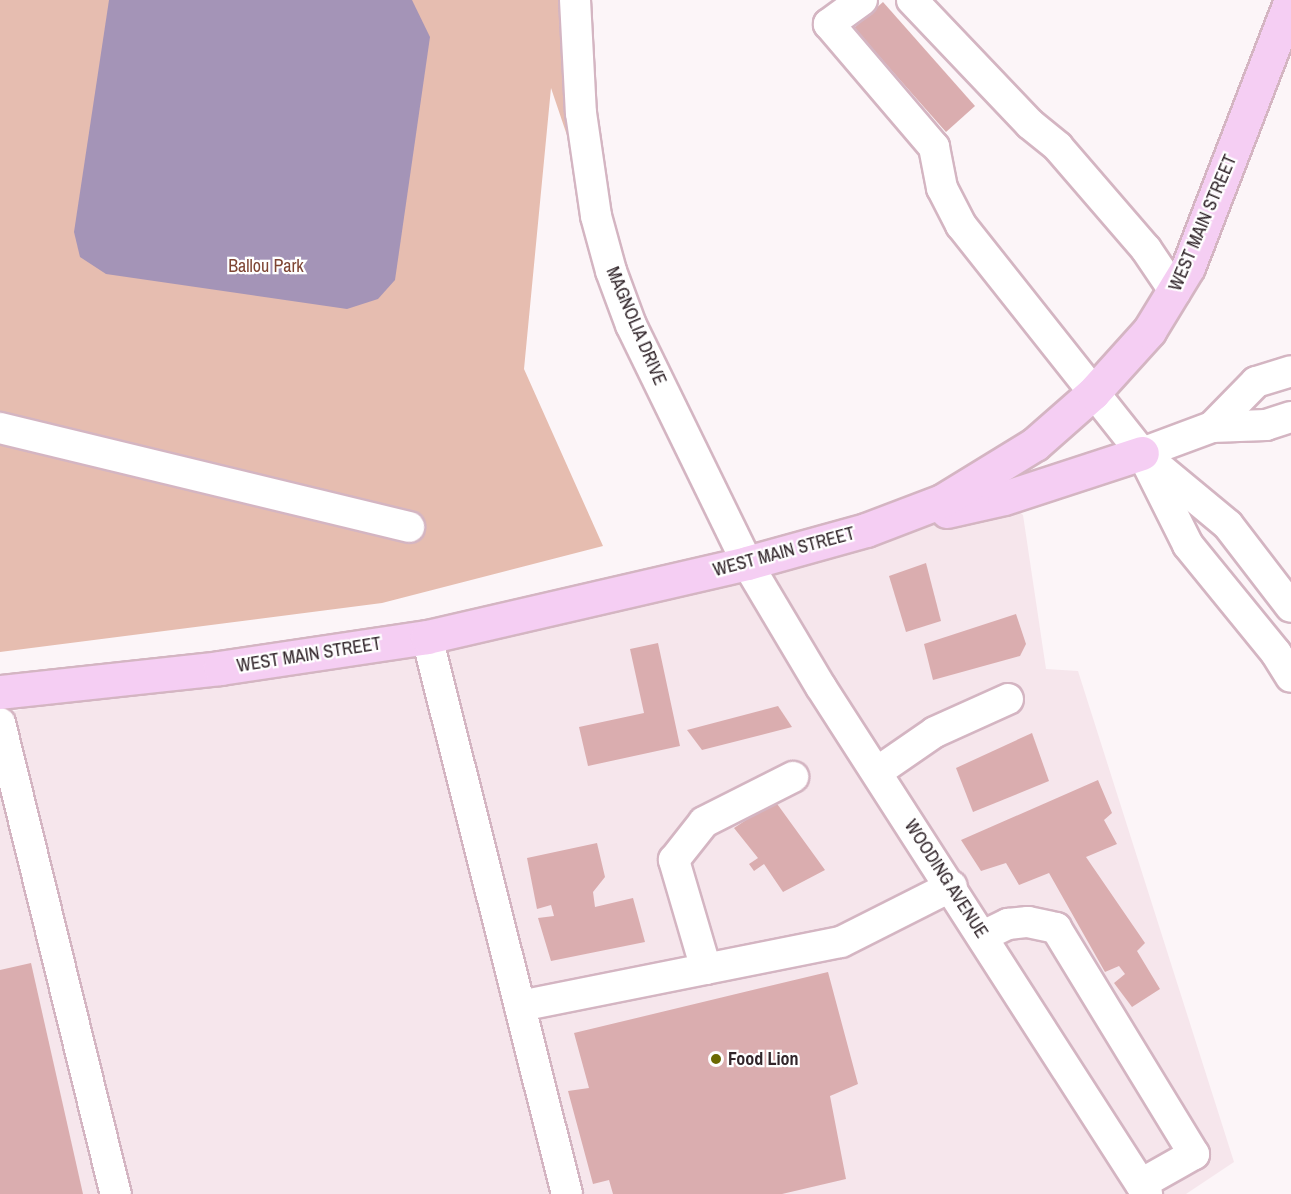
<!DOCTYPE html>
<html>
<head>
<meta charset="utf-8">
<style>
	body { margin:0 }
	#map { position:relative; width:1291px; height:1194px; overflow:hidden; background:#fcf5f8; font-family:"Archivo Narrow",sans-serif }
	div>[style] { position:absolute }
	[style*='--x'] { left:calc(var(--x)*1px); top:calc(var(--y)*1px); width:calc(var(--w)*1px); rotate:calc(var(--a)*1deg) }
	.built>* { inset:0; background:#f6e6ec }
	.green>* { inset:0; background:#e6bdb0 }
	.water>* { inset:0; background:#a494b7 }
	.building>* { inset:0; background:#daadaf }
	.roads { filter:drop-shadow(2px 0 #d4b5c2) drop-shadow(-2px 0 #d4b5c2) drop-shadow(0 2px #d4b5c2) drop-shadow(0 -2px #d4b5c2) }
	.minor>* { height:30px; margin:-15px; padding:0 15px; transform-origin:15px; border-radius:15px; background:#fff }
	.major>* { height:33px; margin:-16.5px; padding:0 16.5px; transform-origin:16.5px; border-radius:16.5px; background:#f5cef3 }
	.dots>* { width:16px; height:16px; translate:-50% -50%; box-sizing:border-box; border:3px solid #fff; border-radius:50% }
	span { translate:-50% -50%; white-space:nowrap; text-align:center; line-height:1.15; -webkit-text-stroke:4.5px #fff; paint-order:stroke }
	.street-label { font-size:18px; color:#31252a }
	.park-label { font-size:18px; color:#7e4533 }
	.poi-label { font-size:18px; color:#31252a; font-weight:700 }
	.left { translate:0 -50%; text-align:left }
</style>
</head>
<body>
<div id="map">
	<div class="built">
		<div style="clip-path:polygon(1004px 498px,1023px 515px,1046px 669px,1078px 671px,1234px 1162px,1186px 1194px,0 1194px,0 715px,147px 676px,747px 563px)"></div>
	</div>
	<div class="green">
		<div style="clip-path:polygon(0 0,575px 0,581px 113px,631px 325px,551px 88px,524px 369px,603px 546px,382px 603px,0 652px)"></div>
	</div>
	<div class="water">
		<div style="clip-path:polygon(109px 0,412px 0,430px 37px,395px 280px,378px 299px,347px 309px,106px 274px,80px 257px,74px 232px)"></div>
	</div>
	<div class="building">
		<div style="clip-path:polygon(883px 2px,975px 106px,946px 132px,854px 28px)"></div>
		<div style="clip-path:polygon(926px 563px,941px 621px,906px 632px,889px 576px)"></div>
		<div style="clip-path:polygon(1016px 614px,1026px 644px,1020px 656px,933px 680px,924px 644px)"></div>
		<div style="clip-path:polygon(658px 643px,680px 746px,588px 766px,579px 727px,644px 713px,630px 649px)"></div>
		<div style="clip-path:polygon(778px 706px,792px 727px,702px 750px,687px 730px)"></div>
		<div style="clip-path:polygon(1032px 733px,1049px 781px,973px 812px,956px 768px)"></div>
		<div style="clip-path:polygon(1098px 780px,1112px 813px,1104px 820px,1117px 844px,1086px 857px,1145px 943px,1137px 951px,1160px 989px,1132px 1007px,1114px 983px,1125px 974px,1119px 966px,1105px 972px,1049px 873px,1019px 885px,1006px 863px,981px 871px,961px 840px)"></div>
		<div style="clip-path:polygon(775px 801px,825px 870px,783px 892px,764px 864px,754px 871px,749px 864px,758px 858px,734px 828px)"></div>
		<div style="clip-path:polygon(597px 843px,605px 877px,593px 892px,595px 907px,633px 898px,645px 942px,551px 961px,538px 918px,554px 916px,551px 905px,537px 909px,527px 858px)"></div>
		<div style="clip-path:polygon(31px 963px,83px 1194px,0 1194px,0 970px)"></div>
		<div style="clip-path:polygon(828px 972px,858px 1084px,830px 1096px,846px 1179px,782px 1194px,613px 1194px,609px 1180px,593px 1184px,568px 1091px,589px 1088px,574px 1033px)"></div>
	</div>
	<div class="roads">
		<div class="minor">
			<div style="--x:575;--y:0;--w:113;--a:87"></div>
			<div style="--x:581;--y:113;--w:104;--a:81.7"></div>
			<div style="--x:596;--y:216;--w:57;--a:74.7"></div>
			<div style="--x:611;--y:271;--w:58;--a:69.7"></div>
			<div style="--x:631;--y:325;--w:265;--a:64"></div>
			<div style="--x:747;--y:563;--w:144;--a:59.2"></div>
			<div style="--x:821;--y:687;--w:603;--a:57.26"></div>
			<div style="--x:862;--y:0;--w:41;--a:144"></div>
			<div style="--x:829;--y:24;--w:162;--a:49.5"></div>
			<div style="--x:934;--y:147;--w:42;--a:79"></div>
			<div style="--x:942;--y:188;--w:42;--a:62.8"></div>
			<div style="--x:961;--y:225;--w:291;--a:51.6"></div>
			<div style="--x:1142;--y:453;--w:75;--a:-20.4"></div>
			<div style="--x:1212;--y:427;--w:54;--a:-2.1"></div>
			<div style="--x:1266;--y:425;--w:26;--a:-18"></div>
			<div style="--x:912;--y:0;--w:171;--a:46.4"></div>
			<div style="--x:1030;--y:124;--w:36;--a:39"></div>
			<div style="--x:1058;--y:147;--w:135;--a:49.2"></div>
			<div style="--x:1146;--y:249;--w:52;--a:56"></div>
			<div style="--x:1212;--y:427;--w:63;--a:-45.6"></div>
			<div style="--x:1256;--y:382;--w:37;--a:-17"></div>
			<div style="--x:0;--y:428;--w:421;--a:13.6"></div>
			<div style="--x:1142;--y:453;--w:103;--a:63.4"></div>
			<div style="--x:1188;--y:545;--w:139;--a:50.8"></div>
			<div style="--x:1276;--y:653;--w:28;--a:58"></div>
			<div style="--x:1151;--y:461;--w:100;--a:39.7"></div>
			<div style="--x:1228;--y:525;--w:103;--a:52.5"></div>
			<div style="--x:427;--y:637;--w:574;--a:75.89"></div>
			<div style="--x:0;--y:723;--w:485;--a:76.2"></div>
			<div style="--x:877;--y:772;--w:70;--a:-34.6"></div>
			<div style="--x:935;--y:732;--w:80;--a:-24.3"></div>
			<div style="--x:983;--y:936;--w:28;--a:-26"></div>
			<div style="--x:1008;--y:924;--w:20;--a:-6"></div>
			<div style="--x:1028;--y:922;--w:29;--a:12"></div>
			<div style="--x:1056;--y:928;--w:265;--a:58.6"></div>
			<div style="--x:1194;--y:1154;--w:61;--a:150.5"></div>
			<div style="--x:706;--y:969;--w:114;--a:-106.4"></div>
			<div style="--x:674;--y:860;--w:48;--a:-51.7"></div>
			<div style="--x:704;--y:822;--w:100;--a:-26.8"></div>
			<div style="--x:520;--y:1006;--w:327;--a:-11.3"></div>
			<div style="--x:841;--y:942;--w:124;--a:-26.8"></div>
		</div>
		<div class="major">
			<div style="--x:947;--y:511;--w:58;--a:-12.8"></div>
			<div style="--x:1004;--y:498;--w:145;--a:-18.1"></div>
			<div style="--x:0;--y:692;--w:221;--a:-6.2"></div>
			<div style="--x:220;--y:668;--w:209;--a:-8.5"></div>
			<div style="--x:427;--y:637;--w:328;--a:-13"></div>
			<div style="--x:747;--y:563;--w:123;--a:-15.5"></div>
			<div style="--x:866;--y:530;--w:81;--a:-20.9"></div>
			<div style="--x:942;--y:501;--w:109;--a:-31.5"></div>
			<div style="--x:1035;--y:444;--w:77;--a:-41.3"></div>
			<div style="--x:1093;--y:393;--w:84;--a:-47.9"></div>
			<div style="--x:1149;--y:331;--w:75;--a:-58.6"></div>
			<div style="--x:1188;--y:267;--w:286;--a:-68.9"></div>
		</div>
	</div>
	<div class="dots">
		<div style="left:716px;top:1059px;background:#6b6802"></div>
	</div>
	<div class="street-label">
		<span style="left:1203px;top:223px;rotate:-67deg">WEST MAIN STREET</span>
		<span style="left:636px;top:326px;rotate:67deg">MAGNOLIA DRIVE</span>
		<span style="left:784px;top:552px;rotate:-15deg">WEST MAIN STREET</span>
		<span style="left:309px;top:655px;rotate:-9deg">WEST MAIN STREET</span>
		<span style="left:946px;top:879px;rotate:57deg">WOODING AVENUE</span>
	</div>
	<div class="park-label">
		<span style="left:266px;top:266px">Ballou Park</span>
	</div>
	<div class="poi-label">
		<span class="left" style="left:728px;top:1059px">Food Lion</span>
	</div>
</div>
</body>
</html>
